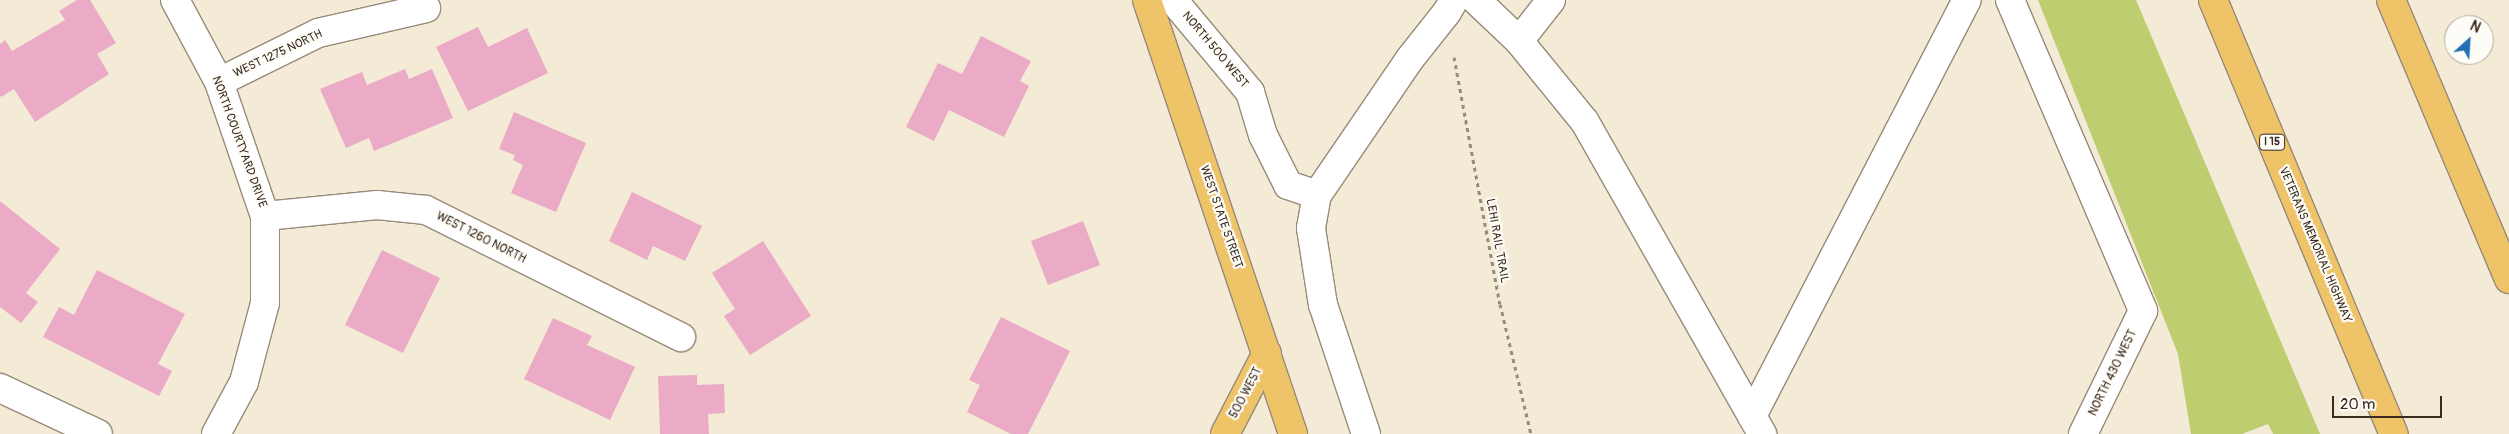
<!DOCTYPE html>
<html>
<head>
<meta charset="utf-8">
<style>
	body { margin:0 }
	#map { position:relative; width:2509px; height:434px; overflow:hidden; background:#f3ebd5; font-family:Pangolin,sans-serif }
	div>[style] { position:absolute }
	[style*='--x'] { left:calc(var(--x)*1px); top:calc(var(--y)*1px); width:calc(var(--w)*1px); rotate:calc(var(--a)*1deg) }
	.green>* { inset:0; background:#bdcd70 }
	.building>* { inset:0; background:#ebaac6 }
	.path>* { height:3px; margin-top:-1.5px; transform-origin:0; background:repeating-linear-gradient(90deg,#978a7a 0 4px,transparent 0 8px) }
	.roads { filter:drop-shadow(1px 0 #978a7a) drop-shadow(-1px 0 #978a7a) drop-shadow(0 1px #978a7a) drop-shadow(0 -1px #978a7a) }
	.minor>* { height:28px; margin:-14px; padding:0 14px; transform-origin:14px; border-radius:14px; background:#fff }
	.major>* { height:28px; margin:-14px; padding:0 14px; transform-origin:14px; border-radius:14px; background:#efc469 }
	.highway>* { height:28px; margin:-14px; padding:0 14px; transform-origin:14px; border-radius:14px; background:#efc469 }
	span { translate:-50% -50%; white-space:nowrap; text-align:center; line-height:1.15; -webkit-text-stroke:4.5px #fdfcf7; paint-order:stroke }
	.shield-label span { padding:1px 4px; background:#fdfcf7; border:1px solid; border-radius:4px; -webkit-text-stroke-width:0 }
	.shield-label { font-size:11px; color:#3b2a1e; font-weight:700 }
	.street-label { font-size:12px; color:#3b2a1e }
	.north { position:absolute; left:2444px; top:15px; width:50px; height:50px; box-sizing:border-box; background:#fdfcf7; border:1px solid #afa8a0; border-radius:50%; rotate:26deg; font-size:14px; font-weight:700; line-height:20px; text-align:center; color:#3b2a1e }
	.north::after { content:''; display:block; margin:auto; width:18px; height:22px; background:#1f6fb2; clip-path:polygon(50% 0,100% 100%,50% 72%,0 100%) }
	.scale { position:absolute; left:2332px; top:396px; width:110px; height:22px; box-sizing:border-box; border:2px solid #3b2a1e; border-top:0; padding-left:6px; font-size:15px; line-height:18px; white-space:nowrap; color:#3b2a1e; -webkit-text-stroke:4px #fdfcf7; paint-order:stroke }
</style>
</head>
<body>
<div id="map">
	<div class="green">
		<div style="clip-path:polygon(2038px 0,2136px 0,2320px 434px,2273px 434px,2268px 424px,2242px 434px,2191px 434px,2178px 354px)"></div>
	</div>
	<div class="building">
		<div style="clip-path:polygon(77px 0,90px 0,116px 43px,97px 54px,109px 74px,35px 122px,14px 89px,1px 97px,0 95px,0 44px,5px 40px,12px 51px,65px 20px,59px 11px)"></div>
		<div style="clip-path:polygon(478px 27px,488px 47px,527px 28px,548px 73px,468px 111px,436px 47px)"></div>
		<div style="clip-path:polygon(981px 36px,1031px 61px,1020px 81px,1029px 86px,1004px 137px,949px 110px,934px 141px,906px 127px,938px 63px,962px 74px)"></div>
		<div style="clip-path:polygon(405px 69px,409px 79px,432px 69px,453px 118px,374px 151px,369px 138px,346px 148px,320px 89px,362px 72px,367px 85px)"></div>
		<div style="clip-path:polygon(514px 112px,586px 143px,556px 212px,511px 193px,523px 165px,513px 160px,515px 155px,499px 149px)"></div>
		<div style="clip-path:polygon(632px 192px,702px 226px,685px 261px,653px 246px,647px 260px,609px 241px)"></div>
		<div style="clip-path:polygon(0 201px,60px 249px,26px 293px,38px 302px,21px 323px,0 307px)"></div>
		<div style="clip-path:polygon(1083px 221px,1100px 265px,1048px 285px,1031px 241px)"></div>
		<div style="clip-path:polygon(763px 241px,811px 316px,750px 355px,724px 316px,735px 309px,712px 273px)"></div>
		<div style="clip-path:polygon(382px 250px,440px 278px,403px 353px,345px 325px)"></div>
		<div style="clip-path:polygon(97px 270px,185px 314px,158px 364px,172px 371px,159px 396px,43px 337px,59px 307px,74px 315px)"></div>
		<div style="clip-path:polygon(1001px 317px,1070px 351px,1028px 434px,1011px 434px,967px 412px,980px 385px,969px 380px)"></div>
		<div style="clip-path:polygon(553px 318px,592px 336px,587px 345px,635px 367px,610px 420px,524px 379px)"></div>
		<div style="clip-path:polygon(697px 375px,697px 385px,724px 384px,725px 413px,708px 414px,709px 434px,660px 434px,658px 376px)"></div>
	</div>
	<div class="path">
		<div style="--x:1454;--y:57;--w:251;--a:79.5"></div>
		<div style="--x:1500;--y:304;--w:134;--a:76.6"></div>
	</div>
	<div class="roads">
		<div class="minor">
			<div style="--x:175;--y:0;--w:93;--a:61.8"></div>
			<div style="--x:219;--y:82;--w:142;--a:71.1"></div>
			<div style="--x:265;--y:216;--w:87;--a:90"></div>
			<div style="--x:265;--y:303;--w:82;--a:104.9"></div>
			<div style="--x:244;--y:382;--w:59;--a:118.3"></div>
			<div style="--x:1173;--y:0;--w:120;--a:50.1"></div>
			<div style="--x:1250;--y:92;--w:45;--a:73.2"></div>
			<div style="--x:1263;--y:135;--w:56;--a:63.4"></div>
			<div style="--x:1288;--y:185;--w:31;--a:19"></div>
			<div style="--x:1476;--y:0;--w:59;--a:43.6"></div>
			<div style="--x:1519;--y:41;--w:104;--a:50.8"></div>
			<div style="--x:1585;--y:122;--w:359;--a:60.4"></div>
			<div style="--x:2010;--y:0;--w:338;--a:66.8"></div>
			<div style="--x:2143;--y:311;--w:137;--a:116"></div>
			<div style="--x:1519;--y:41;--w:52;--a:-52"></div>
			<div style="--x:219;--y:82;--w:110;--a:-26.3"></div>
			<div style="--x:318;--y:33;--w:111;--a:-13"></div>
			<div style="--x:265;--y:216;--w:113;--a:-5.6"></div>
			<div style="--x:377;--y:205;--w:49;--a:5.8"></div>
			<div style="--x:426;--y:210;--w:285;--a:26.5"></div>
			<div style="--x:0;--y:388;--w:108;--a:25.1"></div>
			<div style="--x:1752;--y:416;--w:468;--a:-62.7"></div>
			<div style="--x:1366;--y:434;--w:136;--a:-108.4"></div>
			<div style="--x:1323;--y:305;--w:78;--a:-98.9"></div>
			<div style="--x:1311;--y:228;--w:34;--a:-80"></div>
			<div style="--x:1317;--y:195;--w:163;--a:-55.7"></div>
			<div style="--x:1409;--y:60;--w:61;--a:-51.6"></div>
			<div style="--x:1447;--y:12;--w:14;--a:-60"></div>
		</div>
		<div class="major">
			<div style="--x:1147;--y:0;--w:458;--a:71.4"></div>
			<div style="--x:1225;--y:434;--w:91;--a:-62.6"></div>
		</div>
		<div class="highway">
			<div style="--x:2213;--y:0;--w:470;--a:67.4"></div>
			<div style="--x:2391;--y:0;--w:303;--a:67.1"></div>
		</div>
	</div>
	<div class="shield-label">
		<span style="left:2272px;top:142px">I 15</span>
	</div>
	<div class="street-label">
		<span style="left:1215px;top:50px;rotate:50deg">NORTH 500 WEST</span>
		<span style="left:278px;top:54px;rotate:-25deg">WEST 1275 NORTH</span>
		<span style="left:239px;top:142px;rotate:70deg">NORTH COURTYARD DRIVE</span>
		<span style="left:1221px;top:217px;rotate:71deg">WEST STATE STREET</span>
		<span style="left:481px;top:238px;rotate:27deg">WEST 1260 NORTH</span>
		<span style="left:1497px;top:241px;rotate:80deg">LEHI RAIL TRAIL</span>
		<span style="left:2315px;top:245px;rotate:67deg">VETERANS MEMORIAL HIGHWAY</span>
		<span style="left:2113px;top:373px;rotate:-64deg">NORTH 430 WEST</span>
		<span style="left:1246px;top:393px;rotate:-62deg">500 WEST</span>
	</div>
	<div class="north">N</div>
	<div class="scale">20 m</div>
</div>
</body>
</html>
